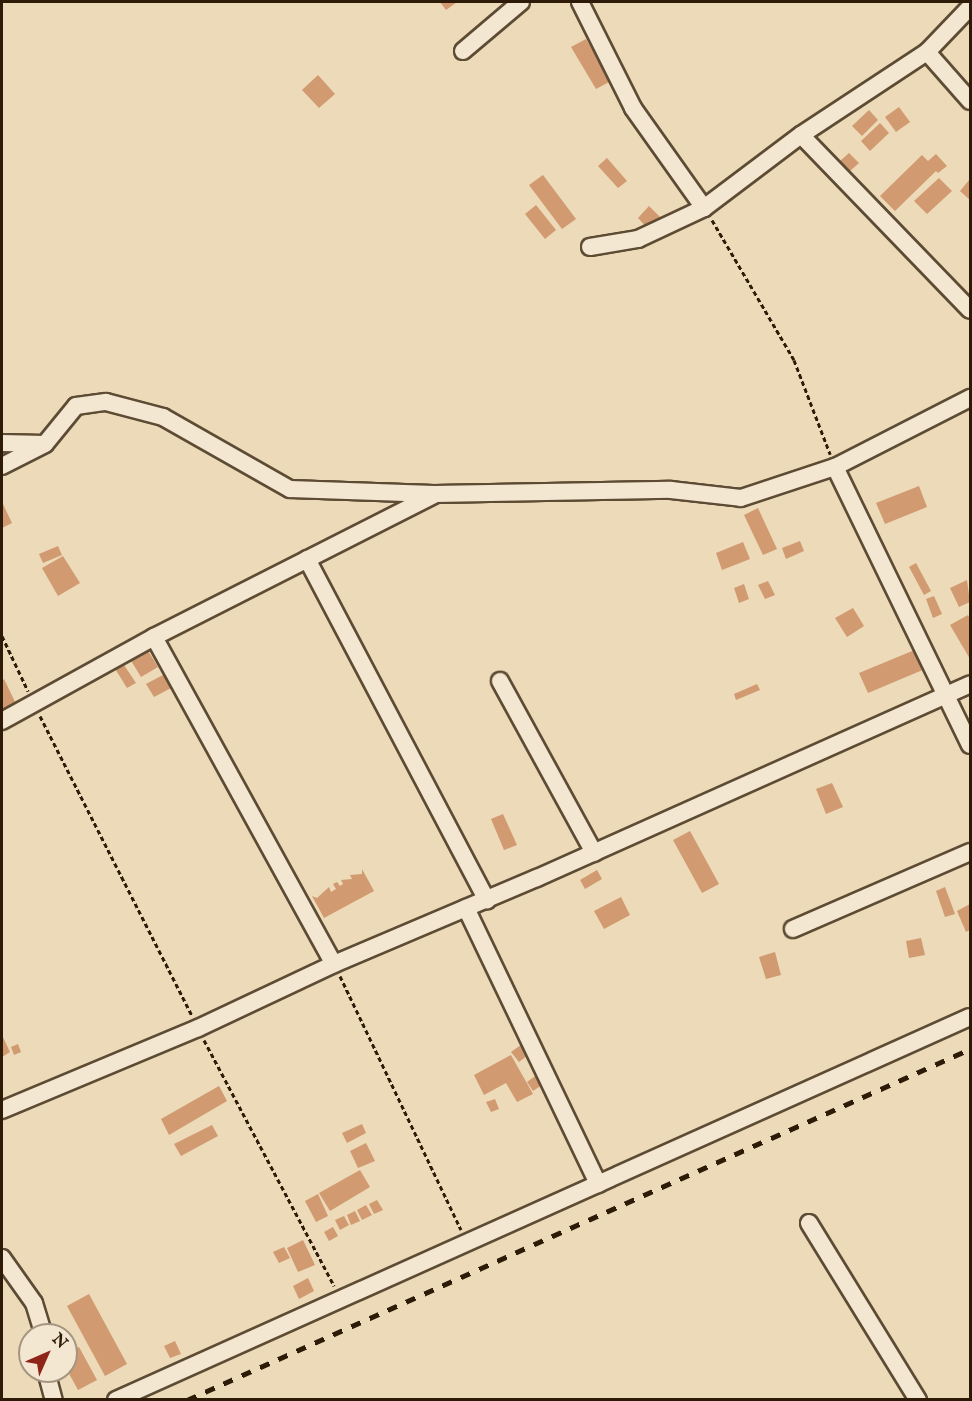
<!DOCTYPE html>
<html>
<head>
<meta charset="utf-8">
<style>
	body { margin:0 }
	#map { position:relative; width:972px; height:1401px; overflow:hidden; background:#ecdab8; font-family:"IM FELL English",serif }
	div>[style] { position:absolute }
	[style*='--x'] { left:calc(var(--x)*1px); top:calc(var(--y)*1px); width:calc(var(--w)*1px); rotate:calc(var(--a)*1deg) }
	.building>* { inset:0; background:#d19a71 }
	.path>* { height:3px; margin-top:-1.5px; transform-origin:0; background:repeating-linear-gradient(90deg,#2d1b08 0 4.5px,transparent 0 7.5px) }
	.roads { filter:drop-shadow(2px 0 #5d4b34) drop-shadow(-2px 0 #5d4b34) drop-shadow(0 2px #5d4b34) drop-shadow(0 -2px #5d4b34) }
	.minor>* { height:16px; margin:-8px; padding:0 8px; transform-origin:8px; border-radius:8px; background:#f3e7d1 }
	.rail>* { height:4.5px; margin-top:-2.25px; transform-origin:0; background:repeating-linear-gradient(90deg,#2d1b08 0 10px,transparent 0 20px) }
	span { translate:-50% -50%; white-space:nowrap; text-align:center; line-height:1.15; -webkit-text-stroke:4.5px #f3e7d1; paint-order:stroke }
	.frame { position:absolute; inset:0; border:3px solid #2d1b08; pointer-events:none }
	.north { position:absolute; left:18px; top:1323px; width:60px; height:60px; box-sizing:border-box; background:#f3e7d1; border:2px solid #a49581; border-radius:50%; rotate:45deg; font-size:16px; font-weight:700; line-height:24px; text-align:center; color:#2d1b08 }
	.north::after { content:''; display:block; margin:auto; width:21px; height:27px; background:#8f2418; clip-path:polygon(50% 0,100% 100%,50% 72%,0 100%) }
</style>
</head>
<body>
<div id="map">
	<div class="building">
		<div style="clip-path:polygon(440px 2px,457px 2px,446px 10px)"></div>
		<div style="clip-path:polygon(586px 39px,611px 81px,596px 89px,571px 47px)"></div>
		<div style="clip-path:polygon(318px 75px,335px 94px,319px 108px,302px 90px)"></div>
		<div style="clip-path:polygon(899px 107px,910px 122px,896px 132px,885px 117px)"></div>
		<div style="clip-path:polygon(869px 110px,878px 120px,862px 136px,852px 126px)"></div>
		<div style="clip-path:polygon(880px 123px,889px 133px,870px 151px,861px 141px)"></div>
		<div style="clip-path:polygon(849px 153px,859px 163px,850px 171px,840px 161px)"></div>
		<div style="clip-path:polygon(936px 154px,947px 166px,938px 173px,936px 171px,895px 211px,880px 196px,922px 155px,928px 161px)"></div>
		<div style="clip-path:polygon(607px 158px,627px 181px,618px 188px,598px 166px)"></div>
		<div style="clip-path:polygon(543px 175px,576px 219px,562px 229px,529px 185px)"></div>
		<div style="clip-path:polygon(939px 178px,952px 191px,927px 214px,914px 201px)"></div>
		<div style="clip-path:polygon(970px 179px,970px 200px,960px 191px)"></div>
		<div style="clip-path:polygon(536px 205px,556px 230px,545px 239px,525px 214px)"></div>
		<div style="clip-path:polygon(649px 206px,663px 220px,651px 232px,638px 218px)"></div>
		<div style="clip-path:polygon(919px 486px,927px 507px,885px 524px,876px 503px)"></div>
		<div style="clip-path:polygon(2px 502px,12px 523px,2px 528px)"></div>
		<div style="clip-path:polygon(758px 508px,777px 549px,763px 555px,744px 515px)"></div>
		<div style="clip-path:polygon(800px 541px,804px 551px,786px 559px,782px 548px)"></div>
		<div style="clip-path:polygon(743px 542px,750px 559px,722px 570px,716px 553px)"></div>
		<div style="clip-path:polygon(58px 546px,62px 555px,43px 563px,39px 554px)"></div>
		<div style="clip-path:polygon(63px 556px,80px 583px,58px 596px,42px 568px)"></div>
		<div style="clip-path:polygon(916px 563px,931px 591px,924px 595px,909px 567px)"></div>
		<div style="clip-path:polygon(967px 580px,970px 602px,959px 607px,950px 588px)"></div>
		<div style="clip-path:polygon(768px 581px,775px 595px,765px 599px,758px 585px)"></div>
		<div style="clip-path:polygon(744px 584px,749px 599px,739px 603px,734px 588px)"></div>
		<div style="clip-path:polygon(934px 596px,942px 614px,933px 618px,926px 599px)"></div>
		<div style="clip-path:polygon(853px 608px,864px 626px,847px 637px,835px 618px)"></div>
		<div style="clip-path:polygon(968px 615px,970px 619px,970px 659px,950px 625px)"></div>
		<div style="clip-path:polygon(147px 649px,158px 667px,141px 677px,130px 659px)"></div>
		<div style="clip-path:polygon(917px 649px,925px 669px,868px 693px,859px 673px)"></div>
		<div style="clip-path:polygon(122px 662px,136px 683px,127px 688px,114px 667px)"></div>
		<div style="clip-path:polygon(163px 675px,171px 688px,154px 697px,146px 684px)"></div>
		<div style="clip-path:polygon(4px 679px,18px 708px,2px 716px,2px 681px)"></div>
		<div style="clip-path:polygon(757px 684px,760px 690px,736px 700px,734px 694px)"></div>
		<div style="clip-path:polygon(832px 783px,843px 807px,826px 814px,816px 789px)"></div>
		<div style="clip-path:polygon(503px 814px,517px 845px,504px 850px,491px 819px)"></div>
		<div style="clip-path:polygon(690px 831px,719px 884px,702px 893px,673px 840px)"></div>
		<div style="clip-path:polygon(362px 869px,374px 891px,324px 918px,312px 896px,317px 898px,329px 887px,331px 892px,336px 889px,333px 884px,337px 882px,340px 886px,343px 884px,341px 880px,352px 879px,350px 875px,362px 874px)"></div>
		<div style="clip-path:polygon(597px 870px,602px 879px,585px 889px,580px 880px)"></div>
		<div style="clip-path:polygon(945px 887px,955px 914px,945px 917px,936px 891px)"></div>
		<div style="clip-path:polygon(621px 897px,630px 915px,604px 929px,594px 911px)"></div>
		<div style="clip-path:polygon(970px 904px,970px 930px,966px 932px,957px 911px)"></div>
		<div style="clip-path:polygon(921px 938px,925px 955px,909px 958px,906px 941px)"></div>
		<div style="clip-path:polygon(775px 952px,781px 975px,766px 979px,759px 957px)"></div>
		<div style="clip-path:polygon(2px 1035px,10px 1052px,2px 1057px)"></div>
		<div style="clip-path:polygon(525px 1042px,532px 1052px,519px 1062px,511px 1052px)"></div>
		<div style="clip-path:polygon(18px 1044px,21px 1052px,14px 1055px,11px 1047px)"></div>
		<div style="clip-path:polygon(511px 1055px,533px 1094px,517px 1102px,506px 1083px,484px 1095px,474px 1075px)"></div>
		<div style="clip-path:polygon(538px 1074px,545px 1083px,533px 1091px,527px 1082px)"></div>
		<div style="clip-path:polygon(219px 1086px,227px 1101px,169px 1135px,161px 1119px)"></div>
		<div style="clip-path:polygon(495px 1099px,499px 1109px,491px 1112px,486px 1102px)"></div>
		<div style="clip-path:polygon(362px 1124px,366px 1133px,347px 1143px,342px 1133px)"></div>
		<div style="clip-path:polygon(212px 1125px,218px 1136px,181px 1156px,174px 1144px)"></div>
		<div style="clip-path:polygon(366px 1143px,375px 1161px,358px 1168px,350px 1151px)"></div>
		<div style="clip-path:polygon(360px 1170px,370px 1187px,330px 1211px,319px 1193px)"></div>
		<div style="clip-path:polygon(318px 1194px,328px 1216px,316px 1222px,305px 1201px)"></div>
		<div style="clip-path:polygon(377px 1200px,383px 1210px,374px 1214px,369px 1204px)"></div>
		<div style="clip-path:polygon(366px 1205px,372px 1215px,362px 1220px,357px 1210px)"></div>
		<div style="clip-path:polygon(355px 1211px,360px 1221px,351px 1225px,347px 1215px)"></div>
		<div style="clip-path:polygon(344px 1216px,349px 1225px,340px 1230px,335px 1220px)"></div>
		<div style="clip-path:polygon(333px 1227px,338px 1236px,329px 1241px,324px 1232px)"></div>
		<div style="clip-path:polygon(303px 1240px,315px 1265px,298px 1272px,287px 1248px)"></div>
		<div style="clip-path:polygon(284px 1247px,290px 1258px,279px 1263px,273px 1252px)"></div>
		<div style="clip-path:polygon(308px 1278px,314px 1291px,299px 1299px,293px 1286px)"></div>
		<div style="clip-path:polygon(89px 1294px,127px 1364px,105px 1376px,67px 1306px)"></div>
		<div style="clip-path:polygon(175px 1341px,181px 1354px,170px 1358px,164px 1346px)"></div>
		<div style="clip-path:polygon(79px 1347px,97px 1380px,78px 1390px,66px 1368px,66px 1354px)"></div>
	</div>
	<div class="path">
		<div style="--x:712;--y:220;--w:162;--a:59.6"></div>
		<div style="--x:794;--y:360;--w:101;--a:69"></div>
		<div style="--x:2;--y:636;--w:61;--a:64.7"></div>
		<div style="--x:40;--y:716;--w:335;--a:63.1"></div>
		<div style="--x:340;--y:976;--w:281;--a:64.5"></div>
		<div style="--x:204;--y:1040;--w:278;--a:62.1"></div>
	</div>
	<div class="roads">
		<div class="minor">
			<div style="--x:580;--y:2;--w:119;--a:63.4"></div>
			<div style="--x:633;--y:108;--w:123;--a:54.6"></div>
			<div style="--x:463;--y:51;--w:76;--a:-40.2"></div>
			<div style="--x:927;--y:52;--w:65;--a:48.7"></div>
			<div style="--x:801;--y:135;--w:243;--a:46"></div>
			<div style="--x:590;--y:247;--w:49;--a:-9.5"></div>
			<div style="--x:638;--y:239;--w:73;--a:-25.2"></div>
			<div style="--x:704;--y:208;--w:121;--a:-37"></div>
			<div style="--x:801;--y:135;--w:151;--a:-33.4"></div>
			<div style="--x:927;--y:52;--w:62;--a:-46.3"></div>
			<div style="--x:2;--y:443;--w:43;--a:1.3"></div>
			<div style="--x:45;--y:444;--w:49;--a:-50.8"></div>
			<div style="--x:76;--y:406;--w:30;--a:-8"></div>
			<div style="--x:106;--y:402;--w:59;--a:14.7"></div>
			<div style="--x:163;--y:417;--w:146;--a:29.6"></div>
			<div style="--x:290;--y:489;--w:144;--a:2"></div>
			<div style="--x:434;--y:494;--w:237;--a:-1"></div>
			<div style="--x:671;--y:490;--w:70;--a:6.5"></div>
			<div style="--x:741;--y:498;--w:99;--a:-18.3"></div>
			<div style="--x:835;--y:467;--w:152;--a:-27.1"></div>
			<div style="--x:2;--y:466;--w:46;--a:-27.1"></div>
			<div style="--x:835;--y:467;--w:309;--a:64.1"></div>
			<div style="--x:307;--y:559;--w:386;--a:62.2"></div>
			<div style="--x:154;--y:637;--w:373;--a:61.2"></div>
			<div style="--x:500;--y:681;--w:196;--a:61.3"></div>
			<div style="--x:2;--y:721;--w:174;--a:-28.9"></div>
			<div style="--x:154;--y:637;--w:314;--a:-26.9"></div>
			<div style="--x:466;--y:908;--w:306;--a:64.4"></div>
			<div style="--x:793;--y:929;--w:193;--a:-23.5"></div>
			<div style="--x:2;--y:1110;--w:212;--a:-22.7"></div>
			<div style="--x:198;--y:1028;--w:150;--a:-25.2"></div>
			<div style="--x:334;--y:964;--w:220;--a:-23"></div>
			<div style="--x:537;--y:878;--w:474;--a:-24.1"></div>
			<div style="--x:809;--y:1223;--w:208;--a:58.4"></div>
			<div style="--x:2;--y:1258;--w:55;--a:54.6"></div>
			<div style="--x:34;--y:1303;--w:34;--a:73"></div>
			<div style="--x:46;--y:1371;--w:30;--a:75"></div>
			<div style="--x:116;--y:1400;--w:936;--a:-24.16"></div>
		</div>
	</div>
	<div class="rail">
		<div style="--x:187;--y:1400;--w:858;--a:-24.15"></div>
	</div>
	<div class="frame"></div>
	<div class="north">N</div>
</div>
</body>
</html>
